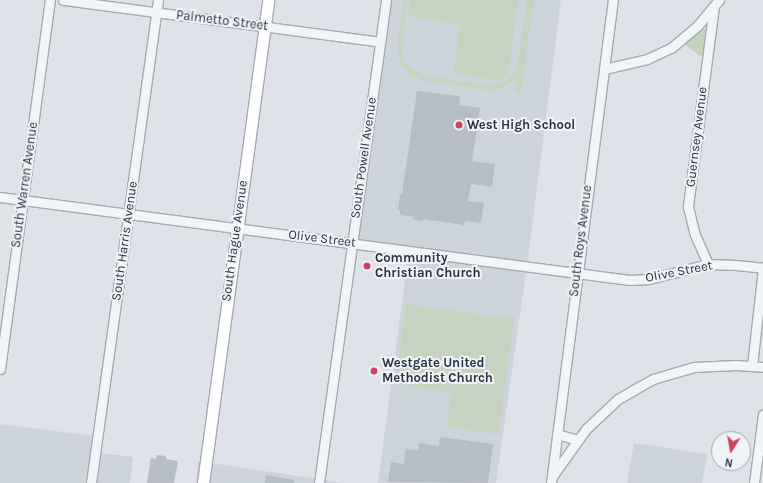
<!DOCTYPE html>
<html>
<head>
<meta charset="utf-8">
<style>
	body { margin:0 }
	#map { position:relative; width:763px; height:483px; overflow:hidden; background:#dfe3e9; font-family:Karla,sans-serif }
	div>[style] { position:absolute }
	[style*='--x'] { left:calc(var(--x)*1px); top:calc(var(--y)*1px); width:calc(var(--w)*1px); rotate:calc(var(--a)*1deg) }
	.built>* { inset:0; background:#cdd3db }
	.green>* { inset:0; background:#c6d3c0 }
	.building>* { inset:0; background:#b7bdc5 }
	.roads { filter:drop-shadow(1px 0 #a4aab3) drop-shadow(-1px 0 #a4aab3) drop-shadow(0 1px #a4aab3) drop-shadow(0 -1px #a4aab3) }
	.minor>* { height:9px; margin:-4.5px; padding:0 4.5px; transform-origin:4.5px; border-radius:4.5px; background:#f2f4f7 }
	.major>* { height:11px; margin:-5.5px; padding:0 5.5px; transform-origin:5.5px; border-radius:5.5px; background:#fff }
	.dots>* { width:11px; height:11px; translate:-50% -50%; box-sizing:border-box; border:2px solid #eff2f6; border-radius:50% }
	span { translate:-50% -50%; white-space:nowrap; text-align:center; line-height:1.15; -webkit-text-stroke:4px #eff2f6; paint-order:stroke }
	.street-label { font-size:13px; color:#283240 }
	.poi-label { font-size:13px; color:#283240; font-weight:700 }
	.left { translate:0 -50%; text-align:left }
	.north { position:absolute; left:711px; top:431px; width:40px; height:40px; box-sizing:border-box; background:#eff2f6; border:1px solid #9fa5ad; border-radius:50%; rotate:191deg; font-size:11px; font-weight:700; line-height:16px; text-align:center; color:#283240 }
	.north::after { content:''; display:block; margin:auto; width:14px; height:18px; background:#ce4460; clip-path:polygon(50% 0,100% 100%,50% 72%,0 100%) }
</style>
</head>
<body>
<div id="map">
	<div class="built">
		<div style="clip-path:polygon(389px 0,561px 0,527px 266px,496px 483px,378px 483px,408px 256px,355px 250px)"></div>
		<div style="clip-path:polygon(0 424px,102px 437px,100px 453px,133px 457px,130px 483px,0 483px)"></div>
		<div style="clip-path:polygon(634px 443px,707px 454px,702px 483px,627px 483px)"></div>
		<div style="clip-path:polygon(198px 461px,343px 483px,196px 483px)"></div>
	</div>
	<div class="green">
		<div style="clip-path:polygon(403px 0,408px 0,402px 52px,405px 61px,411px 69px,424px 76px,492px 85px,506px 81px,517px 68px,527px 0,534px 0,521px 93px,515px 92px,516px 79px,503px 88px,489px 90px,423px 81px,410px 75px,400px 63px,397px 49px)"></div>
		<div style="clip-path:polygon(410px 0,518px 0,508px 75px,498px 81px,453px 74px,460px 25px,408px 16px)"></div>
		<div style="clip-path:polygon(701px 29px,706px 29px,706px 31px,704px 55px,700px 56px,684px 44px)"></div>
		<div style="clip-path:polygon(406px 304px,514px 319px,504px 393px,451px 386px,450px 393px,411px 387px,397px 372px)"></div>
		<div style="clip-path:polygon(452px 387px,504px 394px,499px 434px,447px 427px)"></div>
	</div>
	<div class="building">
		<div style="clip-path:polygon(417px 91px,460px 96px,459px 105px,480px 108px,472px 161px,495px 164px,492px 187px,471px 184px,468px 201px,484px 203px,481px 223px,465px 221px,464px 225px,423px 219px,423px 221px,413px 220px,414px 217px,400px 215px,400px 210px,398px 210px,400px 194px,402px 194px)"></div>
		<div style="clip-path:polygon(440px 437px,493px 444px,488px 483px,388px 482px,391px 462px,404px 464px,406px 449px,418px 450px,419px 443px,439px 446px)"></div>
		<div style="clip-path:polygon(157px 455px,166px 456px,166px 459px,178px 461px,174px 483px,147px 483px,151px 458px,156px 459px)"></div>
		<div style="clip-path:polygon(266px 475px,295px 480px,294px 483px,265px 483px)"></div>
	</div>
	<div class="roads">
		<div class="minor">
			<div style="--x:63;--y:0;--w:320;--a:7.5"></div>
			<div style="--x:604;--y:69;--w:44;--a:-13.1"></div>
			<div style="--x:647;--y:59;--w:26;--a:-25"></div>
			<div style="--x:671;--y:48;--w:35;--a:-40"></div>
			<div style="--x:698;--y:25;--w:33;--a:-50"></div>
			<div style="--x:0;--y:197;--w:635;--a:7.51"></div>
			<div style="--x:630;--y:280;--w:19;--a:-3"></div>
			<div style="--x:649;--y:279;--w:61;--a:-14.3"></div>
			<div style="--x:708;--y:264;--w:28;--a:2"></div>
			<div style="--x:736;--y:265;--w:27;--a:6"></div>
			<div style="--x:708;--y:264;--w:32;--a:-114"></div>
			<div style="--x:695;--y:235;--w:30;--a:-104"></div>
			<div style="--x:688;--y:206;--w:201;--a:-82.6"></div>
			<div style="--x:752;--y:366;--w:99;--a:-83.6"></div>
			<div style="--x:0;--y:369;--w:372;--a:-82.3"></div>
			<div style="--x:557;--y:434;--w:22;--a:16"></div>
			<div style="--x:553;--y:475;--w:57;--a:-54.3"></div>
			<div style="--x:586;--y:429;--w:44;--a:-43.2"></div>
			<div style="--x:618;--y:399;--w:20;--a:-30"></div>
			<div style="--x:635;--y:389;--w:21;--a:-29"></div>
			<div style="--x:653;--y:379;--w:43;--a:-16.3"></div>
			<div style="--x:694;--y:367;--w:42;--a:-2.7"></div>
			<div style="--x:736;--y:365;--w:27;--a:4"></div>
			<div style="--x:91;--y:483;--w:488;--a:-82.1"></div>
			<div style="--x:319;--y:483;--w:488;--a:-82.1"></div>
			<div style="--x:551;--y:483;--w:487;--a:-82.7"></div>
			<div style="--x:754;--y:483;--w:69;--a:-82.5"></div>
		</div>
		<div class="major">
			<div style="--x:203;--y:483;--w:487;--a:-82.3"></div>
		</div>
	</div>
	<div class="dots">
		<div style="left:459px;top:125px;background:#ce4460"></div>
		<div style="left:367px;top:266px;background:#ce4460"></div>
		<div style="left:374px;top:371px;background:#ce4460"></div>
	</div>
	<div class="street-label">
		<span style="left:222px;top:21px;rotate:7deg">Palmetto Street</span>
		<span style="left:697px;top:137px;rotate:-83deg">Guernsey Avenue</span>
		<span style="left:364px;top:158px;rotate:-82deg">South Powell Avenue</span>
		<span style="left:25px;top:185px;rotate:-82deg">South Warren Avenue</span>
		<span style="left:322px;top:239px;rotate:7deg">Olive Street</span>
		<span style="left:125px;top:241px;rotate:-82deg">South Harris Avenue</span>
		<span style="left:235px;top:241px;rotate:-82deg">South Hague Avenue</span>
		<span style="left:581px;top:241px;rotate:-83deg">South Roys Avenue</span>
		<span style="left:679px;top:272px;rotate:-11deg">Olive Street</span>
	</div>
	<div class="poi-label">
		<span class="left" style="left:467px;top:125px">West High School</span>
		<span class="left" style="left:375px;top:266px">Community<br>Christian Church</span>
		<span class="left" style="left:382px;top:371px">Westgate United<br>Methodist Church</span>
	</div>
	<div class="north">N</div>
</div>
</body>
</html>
